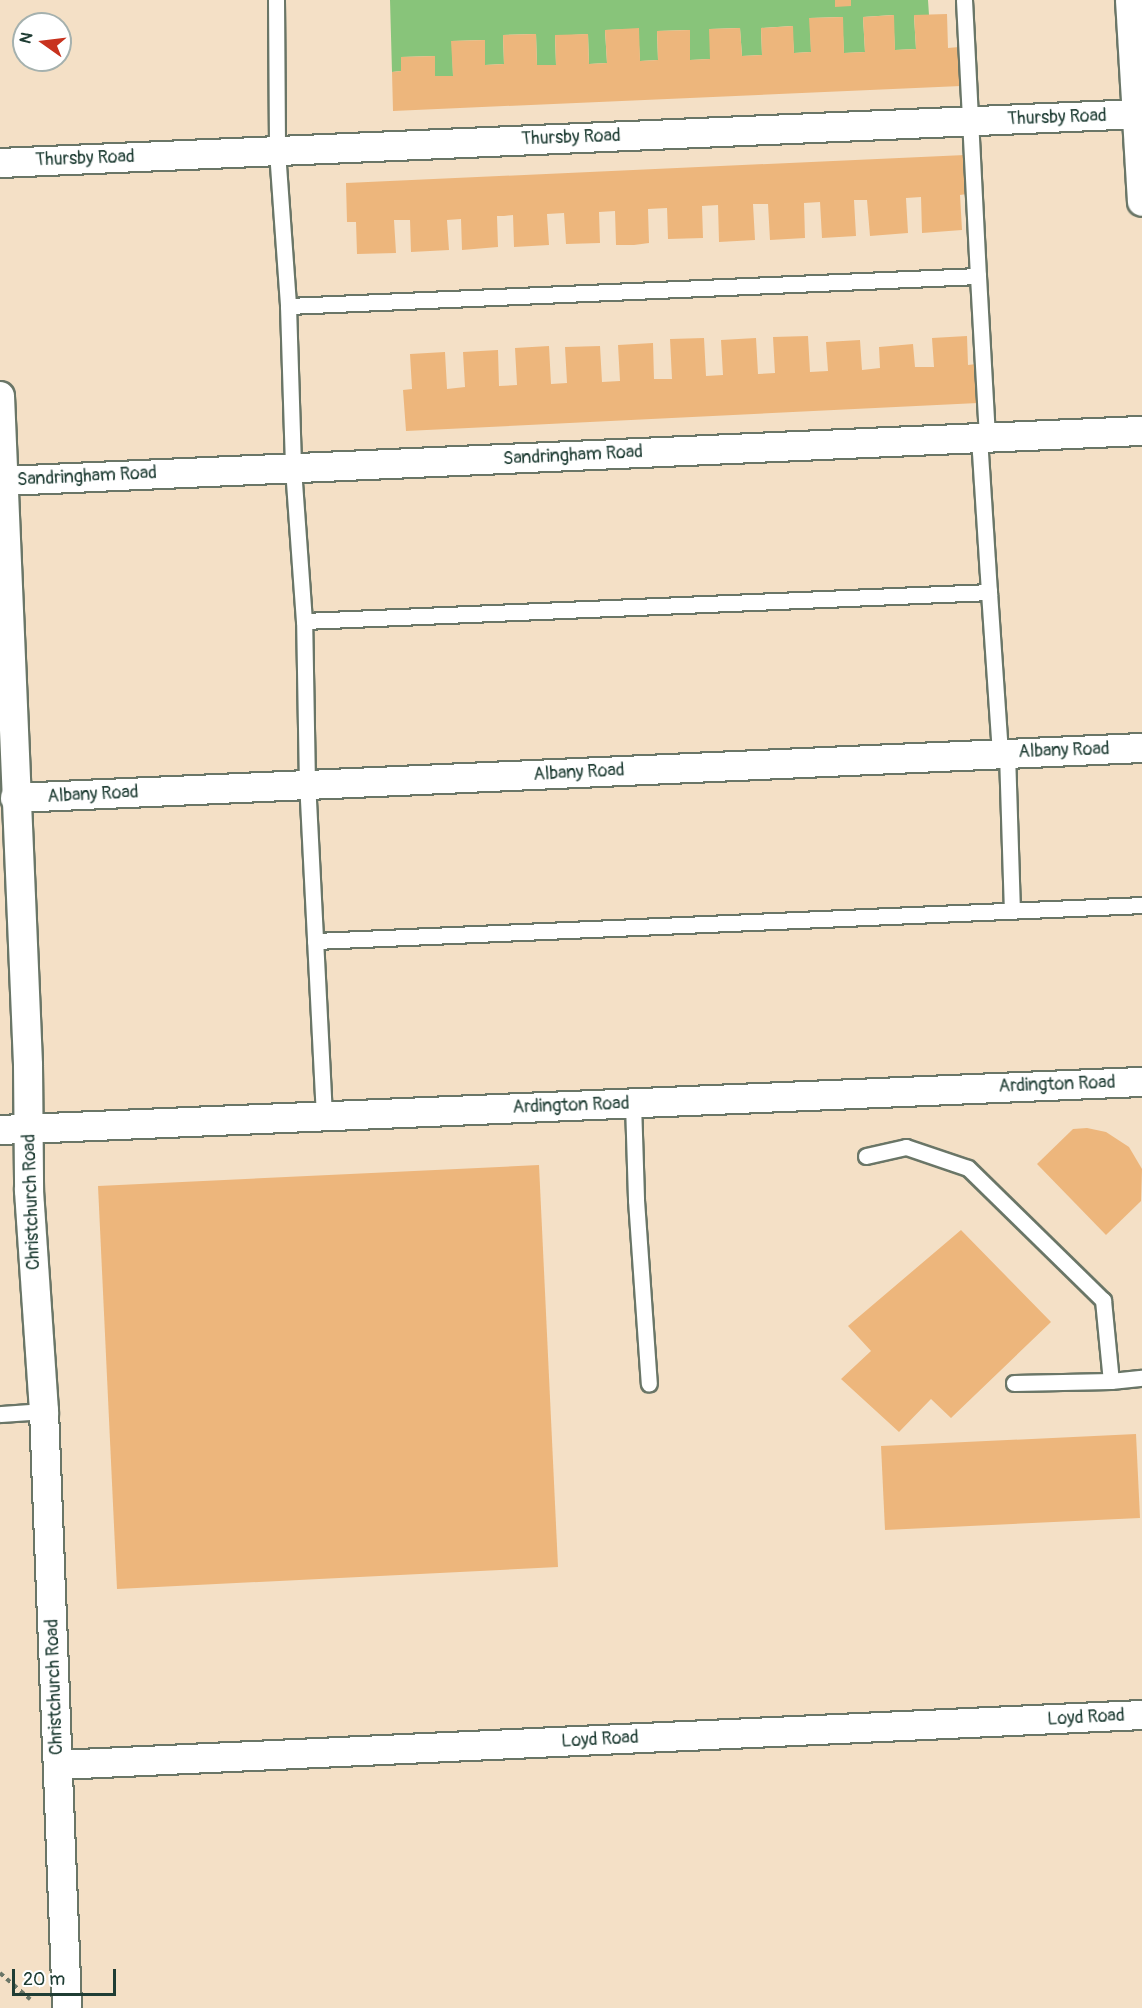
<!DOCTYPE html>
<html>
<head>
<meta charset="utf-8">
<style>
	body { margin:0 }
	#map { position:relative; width:1142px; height:2008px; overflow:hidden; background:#f4e0c6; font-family:Pangolin,sans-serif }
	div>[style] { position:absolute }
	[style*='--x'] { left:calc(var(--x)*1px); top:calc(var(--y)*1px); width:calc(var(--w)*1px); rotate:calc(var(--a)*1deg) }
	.green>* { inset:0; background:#88c47a }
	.building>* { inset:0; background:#edb67c }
	.path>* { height:4px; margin-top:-2px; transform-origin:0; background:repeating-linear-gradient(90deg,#6a7667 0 4.5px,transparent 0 9px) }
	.roads { filter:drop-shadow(2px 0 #6a7667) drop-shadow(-2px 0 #6a7667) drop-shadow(0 2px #6a7667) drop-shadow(0 -2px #6a7667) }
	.lane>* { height:15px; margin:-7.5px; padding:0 7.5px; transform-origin:7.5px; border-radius:7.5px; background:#fff }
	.street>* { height:28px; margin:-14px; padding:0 14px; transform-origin:14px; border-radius:14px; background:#fff }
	span { translate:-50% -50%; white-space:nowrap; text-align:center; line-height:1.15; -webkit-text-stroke:4.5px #fff; paint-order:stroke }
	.street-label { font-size:18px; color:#1f3d34 }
	.north { position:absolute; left:12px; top:12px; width:60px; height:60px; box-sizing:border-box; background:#fff; border:2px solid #a5b1ae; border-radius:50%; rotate:284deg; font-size:16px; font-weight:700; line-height:24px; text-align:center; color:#1f3d34 }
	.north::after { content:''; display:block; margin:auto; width:21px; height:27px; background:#c8321e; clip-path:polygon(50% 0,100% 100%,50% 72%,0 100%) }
	.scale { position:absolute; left:12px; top:1969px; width:104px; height:27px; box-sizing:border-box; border:3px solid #1f3d34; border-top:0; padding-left:8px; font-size:18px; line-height:21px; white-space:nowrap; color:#1f3d34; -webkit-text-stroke:4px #fff; paint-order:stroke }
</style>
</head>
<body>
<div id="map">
	<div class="green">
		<div style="clip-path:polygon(390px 0,928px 0,929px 15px,914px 16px,916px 49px,895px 50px,893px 15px,863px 17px,865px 52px,844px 53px,842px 17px,810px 18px,811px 52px,794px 53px,792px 26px,761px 28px,762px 55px,742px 56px,740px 28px,710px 29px,710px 59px,690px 60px,689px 30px,657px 31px,658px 60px,640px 61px,638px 29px,605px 30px,607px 63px,589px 64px,588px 34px,555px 36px,556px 65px,537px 65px,536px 34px,503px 35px,504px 64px,485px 65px,484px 40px,452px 41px,453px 76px,435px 76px,434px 56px,401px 57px,401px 71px,392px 72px)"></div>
	</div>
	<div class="building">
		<div style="clip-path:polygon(835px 0,851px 0,851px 6px,835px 7px)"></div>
		<div style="clip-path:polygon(947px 14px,948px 48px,959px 47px,961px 86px,393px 111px,392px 72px,401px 71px,401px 57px,435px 56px,435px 76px,453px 76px,451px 41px,485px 40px,485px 65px,504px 64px,503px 35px,536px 34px,537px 65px,556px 65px,555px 35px,588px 34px,589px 64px,607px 63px,605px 30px,639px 28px,640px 61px,658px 60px,657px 31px,690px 30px,690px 60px,710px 59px,709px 29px,740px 28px,742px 56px,762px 55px,761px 28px,793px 26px,794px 53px,811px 52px,809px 18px,843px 17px,844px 53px,865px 52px,863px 17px,894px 15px,895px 50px,916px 49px,914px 15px)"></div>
		<div style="clip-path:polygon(965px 155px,967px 194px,960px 195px,962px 230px,922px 233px,921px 197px,906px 198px,908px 233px,870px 236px,867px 200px,854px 200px,856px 236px,822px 238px,820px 202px,804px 203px,805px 238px,770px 240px,768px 204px,753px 204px,755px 240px,719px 242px,718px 205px,702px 206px,703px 238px,668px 239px,667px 208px,648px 209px,649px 243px,634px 245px,616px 245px,615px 211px,599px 212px,600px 243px,566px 244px,564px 213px,547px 214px,549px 245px,514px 247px,513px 215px,504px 216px,497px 216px,498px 247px,462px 250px,461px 219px,447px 220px,449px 250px,411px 252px,410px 220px,394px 220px,396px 253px,357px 254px,356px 222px,347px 222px,346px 183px)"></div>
		<div style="clip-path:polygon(808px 336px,810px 372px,828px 371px,826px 342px,860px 340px,862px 370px,880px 368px,879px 347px,913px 344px,915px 367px,934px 367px,932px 338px,967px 336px,968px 365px,976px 364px,978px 403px,406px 431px,403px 390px,412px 389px,410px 354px,445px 352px,447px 389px,465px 387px,463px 352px,498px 350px,499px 386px,517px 385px,515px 348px,549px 346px,551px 384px,567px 383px,565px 347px,600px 346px,602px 382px,620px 381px,618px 345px,653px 343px,654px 379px,672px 379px,670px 339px,704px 338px,706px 376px,723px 375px,721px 340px,756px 338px,758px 374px,775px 373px,773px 337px)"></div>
		<div style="clip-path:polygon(1087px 1128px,1106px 1132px,1129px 1147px,1142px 1169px,1141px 1201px,1106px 1235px,1037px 1164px,1073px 1129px)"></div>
		<div style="clip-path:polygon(539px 1165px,558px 1567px,117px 1589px,98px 1186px)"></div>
		<div style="clip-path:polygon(961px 1230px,1051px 1322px,951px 1418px,931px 1399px,899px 1432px,841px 1379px,871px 1351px,848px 1326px)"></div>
		<div style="clip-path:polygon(1136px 1434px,1140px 1518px,885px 1530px,881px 1446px)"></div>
	</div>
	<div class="path">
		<div style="--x:0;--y:1973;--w:40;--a:41"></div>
	</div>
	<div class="roads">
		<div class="lane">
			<div style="--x:276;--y:0;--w:151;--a:89.6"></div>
			<div style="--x:277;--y:151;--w:155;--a:85.9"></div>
			<div style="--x:288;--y:306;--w:691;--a:-2.49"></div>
			<div style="--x:978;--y:276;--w:162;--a:86.8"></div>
			<div style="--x:964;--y:0;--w:276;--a:87.1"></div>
			<div style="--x:288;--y:306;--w:162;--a:88.2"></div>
			<div style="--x:293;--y:468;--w:153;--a:85.9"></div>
			<div style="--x:989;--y:592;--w:162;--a:86.1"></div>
			<div style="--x:1007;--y:753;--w:158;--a:88.2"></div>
			<div style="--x:315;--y:941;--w:828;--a:-2.49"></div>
			<div style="--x:633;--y:1103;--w:97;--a:88.2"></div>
			<div style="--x:636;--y:1200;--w:184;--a:86"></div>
			<div style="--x:324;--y:1116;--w:331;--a:-92.9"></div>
			<div style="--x:307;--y:785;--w:164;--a:-91"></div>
			<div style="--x:304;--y:621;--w:686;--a:-2.42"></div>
			<div style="--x:989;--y:592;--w:154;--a:-93.7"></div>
			<div style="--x:866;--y:1156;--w:41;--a:-12.7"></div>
			<div style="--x:906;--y:1147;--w:65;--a:18.7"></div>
			<div style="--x:968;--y:1168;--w:189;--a:44.4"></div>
			<div style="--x:1103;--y:1300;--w:81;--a:84.4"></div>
			<div style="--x:1014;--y:1383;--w:97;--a:-1.2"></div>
			<div style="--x:1111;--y:1381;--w:31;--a:-6"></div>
			<div style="--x:0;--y:1414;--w:44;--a:-3.9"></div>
		</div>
		<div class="street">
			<div style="--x:1130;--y:0;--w:202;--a:86.6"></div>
			<div style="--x:0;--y:163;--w:1143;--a:-2.46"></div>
			<div style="--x:0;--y:396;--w:670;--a:87.6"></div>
			<div style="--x:28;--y:1065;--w:126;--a:89.5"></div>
			<div style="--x:29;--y:1191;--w:221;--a:86.1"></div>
			<div style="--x:44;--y:1411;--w:597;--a:87.79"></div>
			<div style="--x:4;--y:481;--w:1139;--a:-2.52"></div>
			<div style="--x:15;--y:798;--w:1128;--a:-2.54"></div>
			<div style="--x:0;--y:1130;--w:1143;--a:-2.41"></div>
			<div style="--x:58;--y:1765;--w:1085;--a:-2.64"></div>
		</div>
	</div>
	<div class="street-label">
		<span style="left:1057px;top:118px;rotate:-2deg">Thursby Road</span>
		<span style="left:571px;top:138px;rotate:-2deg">Thursby Road</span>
		<span style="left:85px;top:159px;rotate:-2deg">Thursby Road</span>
		<span style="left:573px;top:456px;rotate:-3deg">Sandringham Road</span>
		<span style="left:87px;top:477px;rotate:-3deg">Sandringham Road</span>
		<span style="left:1064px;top:751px;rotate:-2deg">Albany Road</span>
		<span style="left:579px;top:773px;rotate:-3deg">Albany Road</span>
		<span style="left:93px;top:795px;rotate:-3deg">Albany Road</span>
		<span style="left:1057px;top:1085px;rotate:-2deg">Ardington Road</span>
		<span style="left:571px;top:1106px;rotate:-2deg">Ardington Road</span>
		<span style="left:32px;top:1202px;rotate:-92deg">Christchurch Road</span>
		<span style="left:55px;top:1687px;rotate:-92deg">Christchurch Road</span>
		<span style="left:1086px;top:1718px;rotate:-3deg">Loyd Road</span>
		<span style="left:600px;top:1740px;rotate:-3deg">Loyd Road</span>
	</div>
	<div class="north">N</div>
	<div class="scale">20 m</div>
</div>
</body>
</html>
